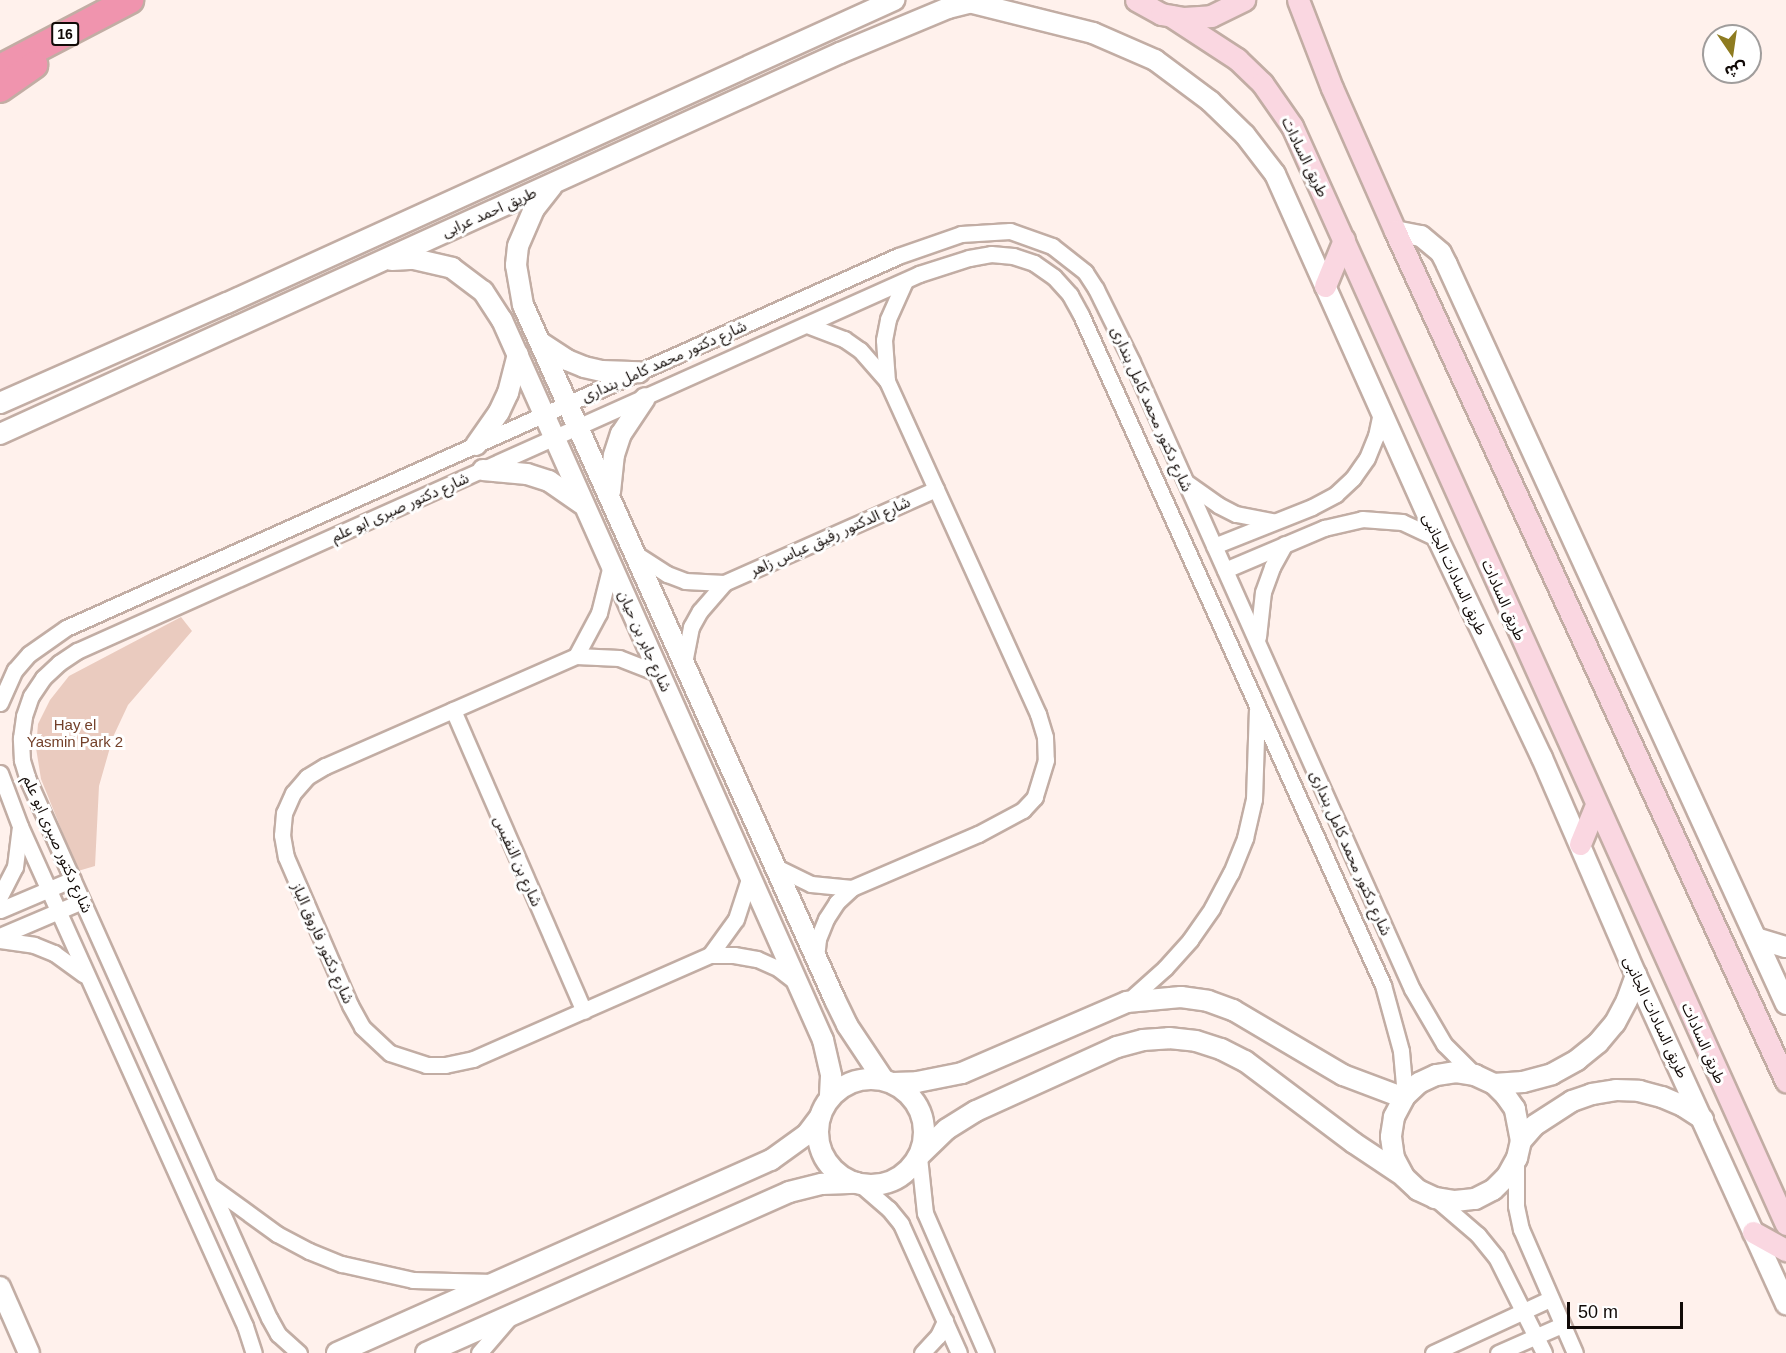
<!DOCTYPE html>
<html>
<head>
<meta charset="utf-8">
<style>
	body { margin:0 }
	#map { position:relative; width:1786px; height:1353px; overflow:hidden; background:#fff1ec; font-family:Helvetica,"Noto Sans Arabic",sans-serif }
	div>[style] { position:absolute }
	[style*='--x'] { left:calc(var(--x)*1px); top:calc(var(--y)*1px); width:calc(var(--w)*1px); rotate:calc(var(--a)*1deg) }
	.green>* { inset:0; background:#eacbbf }
	.roads { filter:drop-shadow(2px 0 #c2ada4) drop-shadow(-2px 0 #c2ada4) drop-shadow(0 2px #c2ada4) drop-shadow(0 -2px #c2ada4) }
	.minor>* { height:15px; margin:-7.5px; padding:0 7.5px; transform-origin:7.5px; border-radius:7.5px; background:#fff }
	.tertiary>* { height:20px; margin:-10px; padding:0 10px; transform-origin:10px; border-radius:10px; background:#fff }
	.tertiary>.ring { margin:-10px; padding:0; box-sizing:content-box; background:none; border:20px solid #fff; border-radius:50% }
	.secondary>* { height:21px; margin:-10.5px; padding:0 10.5px; transform-origin:10.5px; border-radius:10.5px; background:#fad7e1 }
	.trunk>* { height:26px; margin:-13px; padding:0 13px; transform-origin:13px; border-radius:13px; background:#f094ae }
	span { translate:-50% -50%; white-space:nowrap; text-align:center; line-height:1.15; -webkit-text-stroke:6px #fff; paint-order:stroke }
	.shield-label span { padding:2px 4px; background:#fff; border:2px solid; border-radius:4px; -webkit-text-stroke-width:0 }
	.shield-label { font-size:14px; color:#110a07; font-weight:700 }
	.street-label { font-size:15px; color:#110a07 }
	.park-label { font-size:15px; color:#73402a }
	.north { position:absolute; left:1702px; top:24px; width:60px; height:60px; box-sizing:border-box; background:#fff; border:2px solid #a09d9c; border-radius:50%; rotate:167deg; font-size:16px; font-weight:700; line-height:24px; text-align:center; color:#110a07 }
	.north::after { content:''; display:block; margin:auto; width:21px; height:27px; background:#8e7b20; clip-path:polygon(50% 0,100% 100%,50% 72%,0 100%) }
	.scale { position:absolute; left:1567px; top:1302px; width:116px; height:27px; box-sizing:border-box; border:3px solid #110a07; border-top:0; padding-left:8px; font-size:18px; line-height:21px; white-space:nowrap; color:#110a07; -webkit-text-stroke:4px #fff; paint-order:stroke }
</style>
</head>
<body>
<div id="map">
	<div class="green">
		<div style="clip-path:polygon(181px 617px,192px 631px,128px 705px,113px 737px,99px 786px,95px 866px,78px 871px,41px 779px,36px 748px,38px 724px,50px 700px,69px 676px)"></div>
	</div>
	<div class="roads">
		<div class="minor">
			<div style="--x:807;--y:325;--w:40;--a:21"></div>
			<div style="--x:844;--y:339;--w:19;--a:35"></div>
			<div style="--x:860;--y:350;--w:41;--a:48.9"></div>
			<div style="--x:887;--y:381;--w:366;--a:65.6"></div>
			<div style="--x:1038;--y:714;--w:24;--a:73"></div>
			<div style="--x:1045;--y:737;--w:23;--a:88"></div>
			<div style="--x:1046;--y:760;--w:39;--a:107"></div>
			<div style="--x:1035;--y:797;--w:18;--a:133"></div>
			<div style="--x:1023;--y:810;--w:51;--a:151.9"></div>
			<div style="--x:978;--y:834;--w:137;--a:156.8"></div>
			<div style="--x:852;--y:888;--w:21;--a:137"></div>
			<div style="--x:837;--y:902;--w:20;--a:123"></div>
			<div style="--x:826;--y:919;--w:22;--a:112"></div>
			<div style="--x:818;--y:939;--w:19;--a:96"></div>
			<div style="--x:887;--y:381;--w:41;--a:-94.2"></div>
			<div style="--x:884;--y:340;--w:21;--a:-79"></div>
			<div style="--x:888;--y:319;--w:42;--a:-65.9"></div>
			<div style="--x:1187;--y:483;--w:38;--a:35"></div>
			<div style="--x:1218;--y:505;--w:20;--a:27"></div>
			<div style="--x:1236;--y:514;--w:38;--a:11"></div>
			<div style="--x:1214;--y:546;--w:105;--a:-21.7"></div>
			<div style="--x:1312;--y:507;--w:27;--a:-28"></div>
			<div style="--x:1336;--y:494;--w:23;--a:-43"></div>
			<div style="--x:1353;--y:478;--w:24;--a:-55"></div>
			<div style="--x:1367;--y:458;--w:24;--a:-68"></div>
			<div style="--x:1376;--y:436;--w:25;--a:-78"></div>
			<div style="--x:636;--y:554;--w:37;--a:33"></div>
			<div style="--x:667;--y:574;--w:19;--a:21"></div>
			<div style="--x:685;--y:581;--w:39;--a:3"></div>
			<div style="--x:724;--y:583;--w:232;--a:-23.9"></div>
			<div style="--x:1225;--y:570;--w:108;--a:-23"></div>
			<div style="--x:1324;--y:528;--w:39;--a:-13"></div>
			<div style="--x:1362;--y:519;--w:40;--a:4.3"></div>
			<div style="--x:1402;--y:522;--w:40;--a:25"></div>
			<div style="--x:1258;--y:637;--w:45;--a:-83.7"></div>
			<div style="--x:1263;--y:592;--w:27;--a:-70"></div>
			<div style="--x:1272;--y:567;--w:26;--a:-61"></div>
			<div style="--x:576;--y:656;--w:49;--a:-61.9"></div>
			<div style="--x:599;--y:613;--w:49;--a:-76"></div>
			<div style="--x:684;--y:663;--w:37;--a:-79"></div>
			<div style="--x:691;--y:627;--w:18;--a:-61"></div>
			<div style="--x:700;--y:611;--w:37;--a:-49"></div>
			<div style="--x:660;--y:674;--w:44;--a:-158.7"></div>
			<div style="--x:619;--y:658;--w:43;--a:-177.3"></div>
			<div style="--x:576;--y:656;--w:274;--a:156.3"></div>
			<div style="--x:325;--y:766;--w:21;--a:149"></div>
			<div style="--x:307;--y:777;--w:21;--a:131"></div>
			<div style="--x:293;--y:793;--w:22;--a:114"></div>
			<div style="--x:284;--y:813;--w:22;--a:95"></div>
			<div style="--x:282;--y:835;--w:22;--a:80"></div>
			<div style="--x:286;--y:857;--w:161;--a:66.6"></div>
			<div style="--x:350;--y:1005;--w:25;--a:61"></div>
			<div style="--x:362;--y:1027;--w:38;--a:43"></div>
			<div style="--x:390;--y:1053;--w:38;--a:18"></div>
			<div style="--x:426;--y:1065;--w:19;--a:0"></div>
			<div style="--x:445;--y:1065;--w:29;--a:-12"></div>
			<div style="--x:473;--y:1059;--w:259;--a:-23.7"></div>
			<div style="--x:710;--y:955;--w:24;--a:0"></div>
			<div style="--x:734;--y:955;--w:23;--a:10"></div>
			<div style="--x:757;--y:959;--w:24;--a:24"></div>
			<div style="--x:779;--y:969;--w:23;--a:38"></div>
			<div style="--x:0;--y:703;--w:36;--a:-66"></div>
			<div style="--x:15;--y:670;--w:21;--a:-49"></div>
			<div style="--x:29;--y:654;--w:45;--a:-35.1"></div>
			<div style="--x:66;--y:628;--w:911;--a:-24.09"></div>
			<div style="--x:898;--y:256;--w:67;--a:-19.2"></div>
			<div style="--x:961;--y:234;--w:49;--a:-3.5"></div>
			<div style="--x:1010;--y:231;--w:45;--a:19.7"></div>
			<div style="--x:1052;--y:246;--w:42;--a:38.2"></div>
			<div style="--x:1085;--y:272;--w:20;--a:57"></div>
			<div style="--x:1096;--y:289;--w:81;--a:63.7"></div>
			<div style="--x:1132;--y:362;--w:687;--a:65.94"></div>
			<div style="--x:1412;--y:989;--w:64;--a:59.8"></div>
			<div style="--x:1444;--y:1044;--w:44;--a:45"></div>
			<div style="--x:453;--y:710;--w:328;--a:66.5"></div>
			<div style="--x:0;--y:773;--w:57;--a:69.3"></div>
			<div style="--x:20;--y:826;--w:548;--a:65.77"></div>
			<div style="--x:245;--y:1326;--w:28;--a:72"></div>
			<div style="--x:774;--y:866;--w:41;--a:25.9"></div>
			<div style="--x:811;--y:884;--w:41;--a:5.6"></div>
			<div style="--x:0;--y:896;--w:33;--a:-63"></div>
			<div style="--x:15;--y:867;--w:38;--a:-83"></div>
			<div style="--x:0;--y:910;--w:79;--a:-23"></div>
			<div style="--x:0;--y:936;--w:89;--a:-23.1"></div>
			<div style="--x:0;--y:940;--w:34;--a:8"></div>
			<div style="--x:34;--y:945;--w:22;--a:22"></div>
			<div style="--x:54;--y:953;--w:37;--a:36"></div>
			<div style="--x:710;--y:955;--w:44;--a:-54.2"></div>
			<div style="--x:736;--y:919;--w:45;--a:-72"></div>
			<div style="--x:1127;--y:1002;--w:51;--a:-41.8"></div>
			<div style="--x:1165;--y:968;--w:38;--a:-48"></div>
			<div style="--x:1190;--y:940;--w:39;--a:-55"></div>
			<div style="--x:1212;--y:908;--w:40;--a:-62"></div>
			<div style="--x:1231;--y:873;--w:38;--a:-68"></div>
			<div style="--x:1245;--y:838;--w:40;--a:-77"></div>
			<div style="--x:1254;--y:799;--w:89;--a:-88.1"></div>
			<div style="--x:919;--y:1157;--w:56;--a:83.9"></div>
			<div style="--x:925;--y:1213;--w:153;--a:66.5"></div>
			<div style="--x:1516;--y:1164;--w:42;--a:90"></div>
			<div style="--x:1516;--y:1206;--w:24;--a:78"></div>
			<div style="--x:1521;--y:1229;--w:135;--a:66.5"></div>
			<div style="--x:860;--y:1184;--w:38;--a:41"></div>
			<div style="--x:889;--y:1209;--w:19;--a:51"></div>
			<div style="--x:901;--y:1224;--w:141;--a:65.8"></div>
			<div style="--x:211;--y:1186;--w:82;--a:36"></div>
			<div style="--x:277;--y:1234;--w:36;--a:28"></div>
			<div style="--x:309;--y:1251;--w:35;--a:22"></div>
			<div style="--x:342;--y:1264;--w:73;--a:12.7"></div>
			<div style="--x:413;--y:1280;--w:80;--a:1.4"></div>
			<div style="--x:1435;--y:1198;--w:57;--a:40.7"></div>
			<div style="--x:1478;--y:1235;--w:28;--a:51"></div>
			<div style="--x:1496;--y:1257;--w:107;--a:63.4"></div>
			<div style="--x:299;--y:1353;--w:28;--a:-138"></div>
			<div style="--x:278;--y:1334;--w:18;--a:-119"></div>
			<div style="--x:269;--y:1318;--w:590;--a:-114.13"></div>
			<div style="--x:28;--y:780;--w:21;--a:-107"></div>
			<div style="--x:22;--y:760;--w:22;--a:-93"></div>
			<div style="--x:21;--y:738;--w:22;--a:-82"></div>
			<div style="--x:24;--y:716;--w:21;--a:-71"></div>
			<div style="--x:31;--y:696;--w:22;--a:-56"></div>
			<div style="--x:43;--y:678;--w:22;--a:-43"></div>
			<div style="--x:59;--y:663;--w:22;--a:-34"></div>
			<div style="--x:77;--y:651;--w:923;--a:-24.12"></div>
			<div style="--x:919;--y:274;--w:52;--a:-17.7"></div>
			<div style="--x:969;--y:258;--w:22;--a:-10"></div>
			<div style="--x:991;--y:254;--w:22;--a:5"></div>
			<div style="--x:1013;--y:256;--w:22;--a:18"></div>
			<div style="--x:1034;--y:263;--w:24;--a:35"></div>
			<div style="--x:1054;--y:277;--w:24;--a:48"></div>
			<div style="--x:1070;--y:295;--w:23;--a:61"></div>
			<div style="--x:1081;--y:315;--w:735;--a:65.74"></div>
			<div style="--x:1383;--y:985;--w:68;--a:74.7"></div>
			<div style="--x:1401;--y:1051;--w:45;--a:84.9"></div>
			<div style="--x:479;--y:1353;--w:48;--a:-49.3"></div>
			<div style="--x:922;--y:1353;--w:23;--a:-47"></div>
			<div style="--x:938;--y:1336;--w:17;--a:-65"></div>
			<div style="--x:1433;--y:1353;--w:129;--a:-24.8"></div>
			<div style="--x:1498;--y:1353;--w:70;--a:-23.6"></div>
		</div>
		<div class="tertiary">
			<div style="--x:969;--y:2;--w:128;--a:14"></div>
			<div style="--x:1093;--y:33;--w:68;--a:23.5"></div>
			<div style="--x:1155;--y:60;--w:69;--a:36.7"></div>
			<div style="--x:1210;--y:101;--w:49;--a:44.2"></div>
			<div style="--x:1245;--y:135;--w:49;--a:52.4"></div>
			<div style="--x:1275;--y:174;--w:400;--a:65.9"></div>
			<div style="--x:1438;--y:539;--w:242;--a:64.6"></div>
			<div style="--x:1542;--y:758;--w:236;--a:66.6"></div>
			<div style="--x:1636;--y:975;--w:362;--a:65.5"></div>
			<div style="--x:552;--y:186;--w:29;--a:128"></div>
			<div style="--x:534;--y:209;--w:40;--a:113.4"></div>
			<div style="--x:518;--y:246;--w:19;--a:96"></div>
			<div style="--x:516;--y:265;--w:41;--a:80.1"></div>
			<div style="--x:523;--y:305;--w:762;--a:65.82"></div>
			<div style="--x:835;--y:1000;--w:28;--a:64"></div>
			<div style="--x:847;--y:1025;--w:65;--a:56.3"></div>
			<div style="--x:1395;--y:231;--w:26;--a:11"></div>
			<div style="--x:1421;--y:236;--w:26;--a:40"></div>
			<div style="--x:1441;--y:253;--w:13;--a:63"></div>
			<div style="--x:1447;--y:265;--w:813;--a:65.36"></div>
			<div style="--x:392;--y:260;--w:22;--a:-3"></div>
			<div style="--x:414;--y:259;--w:39;--a:13"></div>
			<div style="--x:452;--y:268;--w:39;--a:37"></div>
			<div style="--x:483;--y:291;--w:35;--a:57"></div>
			<div style="--x:502;--y:320;--w:788;--a:65.97"></div>
			<div style="--x:823;--y:1040;--w:37;--a:77"></div>
			<div style="--x:831;--y:1076;--w:21;--a:93"></div>
			<div style="--x:541;--y:343;--w:31;--a:33"></div>
			<div style="--x:567;--y:360;--w:18;--a:22"></div>
			<div style="--x:584;--y:367;--w:18;--a:13"></div>
			<div style="--x:602;--y:371;--w:37;--a:2"></div>
			<div style="--x:0;--y:403;--w:248;--a:-23.8"></div>
			<div style="--x:227;--y:303;--w:733;--a:-24.43"></div>
			<div style="--x:0;--y:434;--w:922;--a:-24.4"></div>
			<div style="--x:840;--y:53;--w:117;--a:-22.6"></div>
			<div style="--x:948;--y:8;--w:34;--a:-14"></div>
			<div style="--x:476;--y:445;--w:40;--a:-55.1"></div>
			<div style="--x:499;--y:412;--w:21;--a:-65"></div>
			<div style="--x:508;--y:393;--w:40;--a:-75.6"></div>
			<div style="--x:483;--y:470;--w:44;--a:5.2"></div>
			<div style="--x:527;--y:474;--w:23;--a:18"></div>
			<div style="--x:549;--y:481;--w:40;--a:34.9"></div>
			<div style="--x:610;--y:492;--w:37;--a:-84"></div>
			<div style="--x:614;--y:455;--w:22;--a:-72"></div>
			<div style="--x:621;--y:434;--w:43;--a:-56.3"></div>
			<div style="--x:1756;--y:938;--w:31;--a:17"></div>
			<div class="ring" style="left:818px;top:1079px;width:86px;height:86px"></div>
			<div style="--x:893;--y:1083;--w:24;--a:-2"></div>
			<div style="--x:917;--y:1082;--w:46;--a:-11.3"></div>
			<div style="--x:962;--y:1073;--w:180;--a:-23.3"></div>
			<div style="--x:1127;--y:1002;--w:54;--a:-5.3"></div>
			<div style="--x:1181;--y:997;--w:27;--a:8"></div>
			<div style="--x:1208;--y:1001;--w:27;--a:20"></div>
			<div style="--x:1233;--y:1010;--w:128;--a:30.6"></div>
			<div style="--x:1343;--y:1075;--w:65;--a:20.7"></div>
			<div style="--x:1494;--y:1084;--w:29;--a:-4"></div>
			<div style="--x:1523;--y:1082;--w:30;--a:-15"></div>
			<div style="--x:1552;--y:1074;--w:29;--a:-29"></div>
			<div style="--x:1577;--y:1060;--w:27;--a:-39"></div>
			<div style="--x:1598;--y:1043;--w:26;--a:-50"></div>
			<div style="--x:1615;--y:1023;--w:26;--a:-62"></div>
			<div style="--x:1627;--y:1000;--w:27;--a:-70"></div>
			<div style="--x:1521;--y:1141;--w:33;--a:-101"></div>
			<div style="--x:1515;--y:1109;--w:16;--a:-125"></div>
			<div style="--x:1506;--y:1096;--w:17;--a:-135"></div>
			<div style="--x:1494;--y:1084;--w:21;--a:-155"></div>
			<div style="--x:1475;--y:1075;--w:19;--a:-171"></div>
			<div style="--x:1456;--y:1072;--w:20;--a:171"></div>
			<div style="--x:1436;--y:1075;--w:19;--a:155"></div>
			<div style="--x:1419;--y:1083;--w:19;--a:137"></div>
			<div style="--x:1405;--y:1096;--w:24;--a:118"></div>
			<div style="--x:1394;--y:1117;--w:20;--a:99"></div>
			<div style="--x:1391;--y:1137;--w:21;--a:82"></div>
			<div style="--x:1394;--y:1158;--w:21;--a:62"></div>
			<div style="--x:1404;--y:1177;--w:19;--a:43"></div>
			<div style="--x:1418;--y:1190;--w:19;--a:25"></div>
			<div style="--x:1435;--y:1198;--w:20;--a:9"></div>
			<div style="--x:1455;--y:1201;--w:20;--a:-6"></div>
			<div style="--x:1475;--y:1199;--w:20;--a:-27"></div>
			<div style="--x:1493;--y:1190;--w:20;--a:-45"></div>
			<div style="--x:1507;--y:1176;--w:21;--a:-61"></div>
			<div style="--x:1517;--y:1158;--w:17;--a:-77"></div>
			<div style="--x:1521;--y:1141;--w:21;--a:-49"></div>
			<div style="--x:1535;--y:1125;--w:44;--a:-33"></div>
			<div style="--x:1572;--y:1101;--w:21;--a:-19"></div>
			<div style="--x:1592;--y:1094;--w:24;--a:-9"></div>
			<div style="--x:1616;--y:1090;--w:23;--a:2"></div>
			<div style="--x:1639;--y:1091;--w:24;--a:15"></div>
			<div style="--x:1662;--y:1097;--w:23;--a:23"></div>
			<div style="--x:1683;--y:1106;--w:24;--a:33"></div>
			<div style="--x:920;--y:1155;--w:37;--a:-44"></div>
			<div style="--x:947;--y:1129;--w:34;--a:-32"></div>
			<div style="--x:976;--y:1111;--w:155;--a:-24.4"></div>
			<div style="--x:1117;--y:1047;--w:27;--a:-15"></div>
			<div style="--x:1143;--y:1040;--w:26;--a:-4"></div>
			<div style="--x:1169;--y:1038;--w:27;--a:6"></div>
			<div style="--x:1196;--y:1041;--w:26;--a:18"></div>
			<div style="--x:1221;--y:1049;--w:27;--a:27"></div>
			<div style="--x:1245;--y:1061;--w:136;--a:37"></div>
			<div style="--x:1354;--y:1143;--w:58;--a:33.7"></div>
			<div style="--x:0;--y:1287;--w:72;--a:66.3"></div>
			<div style="--x:337;--y:1353;--w:475;--a:-24"></div>
			<div style="--x:771;--y:1160;--w:44;--a:-35.8"></div>
			<div style="--x:807;--y:1134;--w:21;--a:-53"></div>
			<div style="--x:426;--y:1353;--w:397;--a:-23.9"></div>
			<div style="--x:789;--y:1192;--w:34;--a:-14"></div>
			<div style="--x:822;--y:1184;--w:34;--a:-2"></div>
		</div>
		<div class="secondary">
			<div style="--x:1136;--y:0;--w:29;--a:29"></div>
			<div style="--x:1161;--y:14;--w:23;--a:10"></div>
			<div style="--x:1184;--y:18;--w:27;--a:-4"></div>
			<div style="--x:1211;--y:16;--w:37;--a:-26"></div>
			<div style="--x:1298;--y:0;--w:94;--a:68.9"></div>
			<div style="--x:1332;--y:88;--w:156;--a:66.2"></div>
			<div style="--x:1395;--y:231;--w:936;--a:65.3"></div>
			<div style="--x:1171;--y:16;--w:79;--a:33.1"></div>
			<div style="--x:1237;--y:59;--w:35;--a:44"></div>
			<div style="--x:1262;--y:83;--w:52;--a:55.1"></div>
			<div style="--x:1292;--y:126;--w:1204;--a:65.78"></div>
			<div style="--x:1325;--y:286;--w:50;--a:-67.6"></div>
			<div style="--x:1580;--y:844;--w:42;--a:-67.7"></div>
			<div style="--x:1753;--y:1232;--w:38;--a:29"></div>
		</div>
		<div class="trunk">
			<div style="--x:0;--y:68;--w:147;--a:-27.6"></div>
			<div style="--x:0;--y:89;--w:42;--a:-35.2"></div>
		</div>
	</div>
	<div class="shield-label">
		<span style="left:65px;top:34px">16</span>
	</div>
	<div class="street-label">
		<span style="left:1305px;top:157px;rotate:64deg">طريق السادات</span>
		<span style="left:489px;top:212px;rotate:-24deg">طريق احمد عرابى</span>
		<span style="left:664px;top:361px;rotate:-24deg">شارع دكتور محمد كامل بندارى</span>
		<span style="left:1152px;top:409px;rotate:66deg">شارع دكتور محمد كامل بندارى</span>
		<span style="left:400px;top:507px;rotate:-24deg">شارع دكتور صبرى ابو علم</span>
		<span style="left:830px;top:536px;rotate:-24deg">شارع الدكتور رفيق عباس زاهر</span>
		<span style="left:1455px;top:574px;rotate:65deg">طريق السادات الجانبى</span>
		<span style="left:1504px;top:600px;rotate:66deg">طريق السادات</span>
		<span style="left:645px;top:641px;rotate:66deg">شارع جابر بن حيان</span>
		<span style="left:58px;top:844px;rotate:66deg">شارع دكتور صبرى ابو علم</span>
		<span style="left:1351px;top:853px;rotate:66deg">شارع دكتور محمد كامل بندارى</span>
		<span style="left:518px;top:861px;rotate:66deg">شارع بن النفيس</span>
		<span style="left:323px;top:943px;rotate:66deg">شارع دكتور فاروق الباز</span>
		<span style="left:1656px;top:1017px;rotate:65deg">طريق السادات الجانبى</span>
		<span style="left:1704px;top:1043px;rotate:66deg">طريق السادات</span>
	</div>
	<div class="park-label">
		<span style="left:75px;top:733px">Hay el<br>Yasmin Park 2</span>
	</div>
	<div class="north">ش</div>
	<div class="scale">50 m</div>
</div>
</body>
</html>
